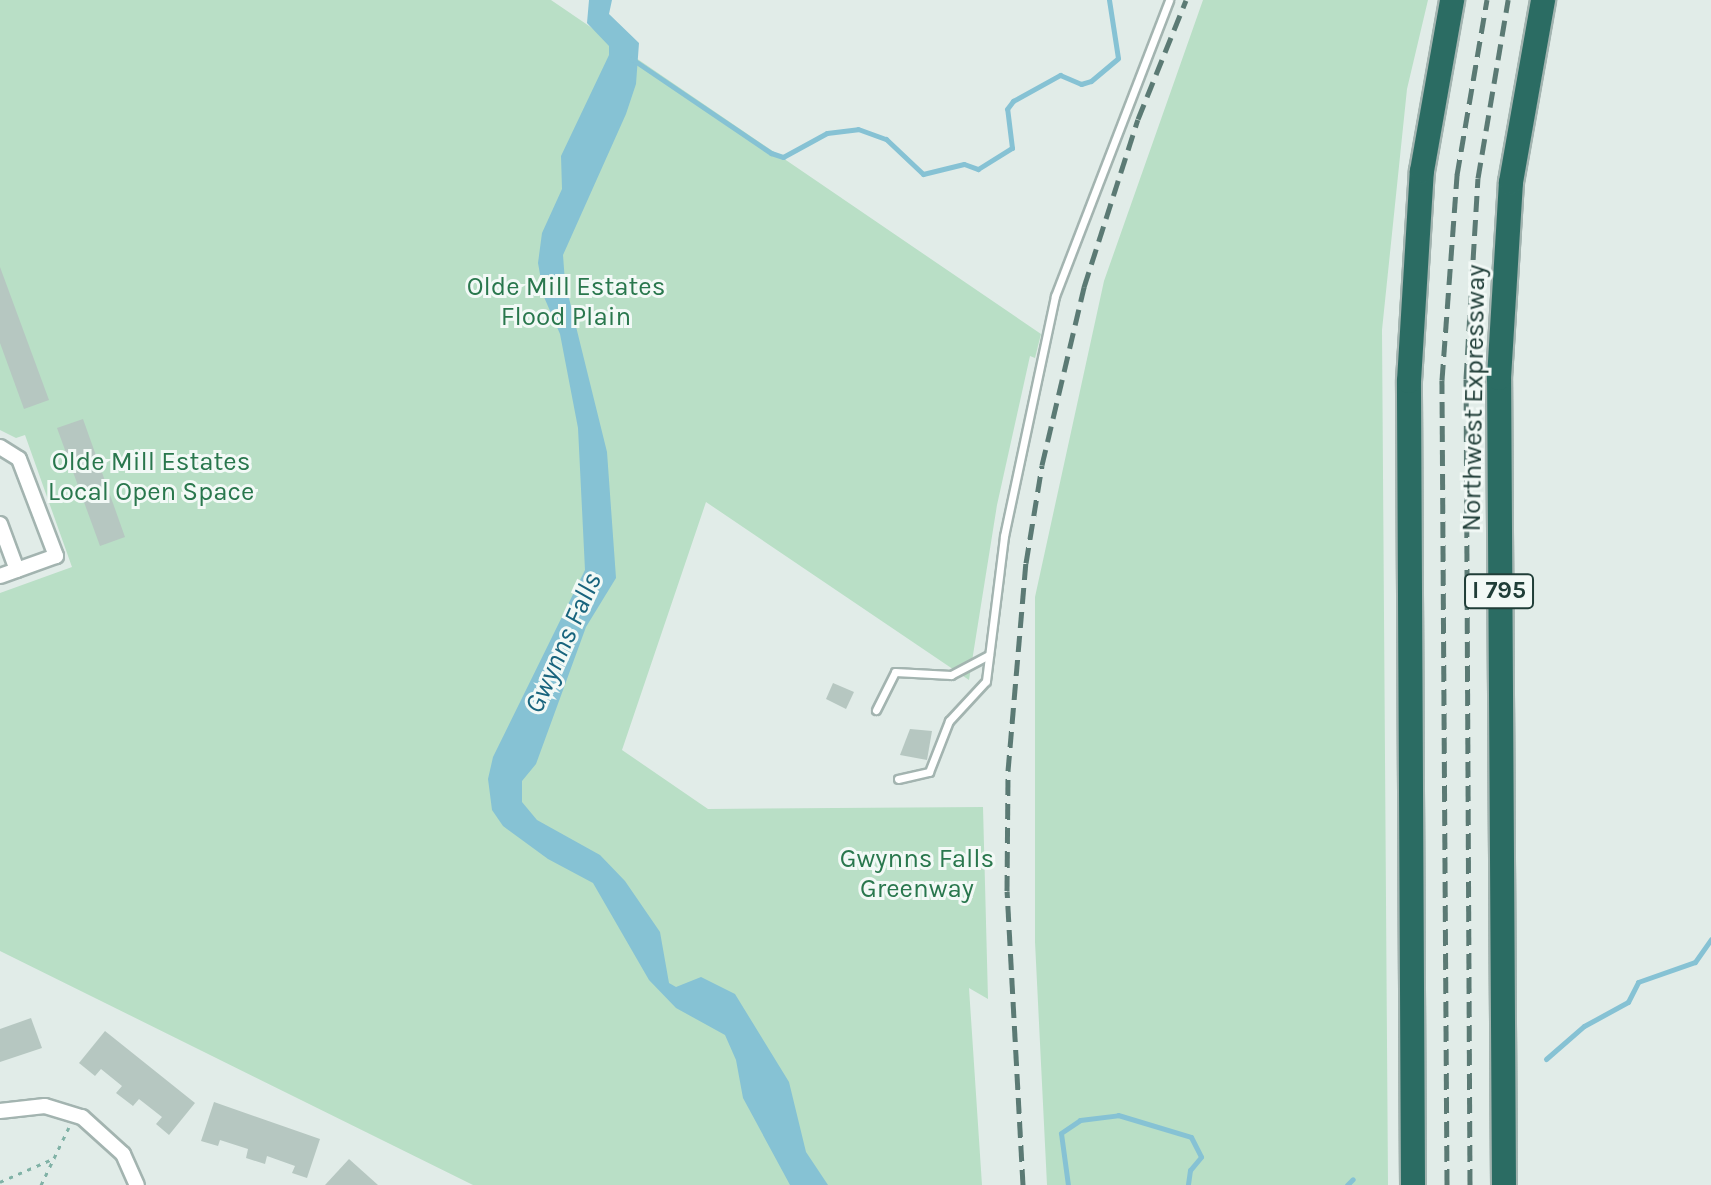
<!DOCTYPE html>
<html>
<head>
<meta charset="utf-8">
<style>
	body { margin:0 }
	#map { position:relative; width:1711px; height:1185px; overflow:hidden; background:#e1ece8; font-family:Karla,sans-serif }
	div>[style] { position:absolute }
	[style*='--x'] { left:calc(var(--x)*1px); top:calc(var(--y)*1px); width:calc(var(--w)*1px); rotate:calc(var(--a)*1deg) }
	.green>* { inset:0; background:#b9dfc6 }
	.water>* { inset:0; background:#86c2d4 }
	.stream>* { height:5px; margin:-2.5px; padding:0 2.5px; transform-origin:2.5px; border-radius:2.5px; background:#86c2d4 }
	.building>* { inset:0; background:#b6c7c1 }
	.path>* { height:3px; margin-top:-1.5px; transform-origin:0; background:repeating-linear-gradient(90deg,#80b2a6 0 4px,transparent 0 10px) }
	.roads { filter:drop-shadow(2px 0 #a3b4b0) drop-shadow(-2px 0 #a3b4b0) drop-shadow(0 2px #a3b4b0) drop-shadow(0 -2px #a3b4b0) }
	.lane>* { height:7px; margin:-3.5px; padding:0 3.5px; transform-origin:3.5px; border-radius:3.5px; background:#fff }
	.street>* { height:14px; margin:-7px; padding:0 7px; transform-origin:7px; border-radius:7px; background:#fff }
	.highway>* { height:24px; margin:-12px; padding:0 12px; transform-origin:12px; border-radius:12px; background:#2b6c63 }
	.rail>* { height:5px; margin-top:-2.5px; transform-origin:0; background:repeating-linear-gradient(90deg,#5b7a74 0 16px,transparent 0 24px) }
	span { translate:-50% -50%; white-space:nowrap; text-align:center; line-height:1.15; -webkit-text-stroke:6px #f2f9f6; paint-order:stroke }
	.shield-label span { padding:2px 6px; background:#f2f9f6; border:2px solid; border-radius:6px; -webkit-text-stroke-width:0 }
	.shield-label { font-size:24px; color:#203e38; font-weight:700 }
	.park-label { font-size:26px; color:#29774d }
	.street-label { font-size:26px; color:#203e38 }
	.water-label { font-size:28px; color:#18647d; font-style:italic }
</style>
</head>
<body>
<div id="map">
	<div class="green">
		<div style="clip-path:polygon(0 0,551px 0,1041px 334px,1035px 358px,1030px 356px,997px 505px,969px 680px,706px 502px,622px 750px,708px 809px,983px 807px,988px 999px,969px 988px,982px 1185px,473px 1185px,0 951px,0 593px,72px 567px,25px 435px,16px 438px,0 430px)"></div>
		<div style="clip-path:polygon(1203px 0,1428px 0,1407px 89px,1382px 330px,1388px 1185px,1047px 1185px,1035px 942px,1035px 597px,1104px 281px)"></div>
	</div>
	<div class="water">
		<div style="clip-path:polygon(589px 0,612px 0,609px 14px,639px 43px,636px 84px,626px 114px,563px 255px,565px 282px,607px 452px,616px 578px,586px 627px,536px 764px,522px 781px,522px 802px,537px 820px,600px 855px,625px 881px,660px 932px,669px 983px,676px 987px,701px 977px,735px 994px,789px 1082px,806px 1152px,828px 1185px,790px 1185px,743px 1098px,736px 1060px,725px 1035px,676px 1008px,649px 980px,593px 883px,548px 859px,503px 826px,492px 810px,488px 779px,493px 757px,585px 570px,578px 428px,560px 334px,544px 297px,538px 263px,542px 233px,562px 189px,561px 156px,609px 55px,609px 46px,587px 23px)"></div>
	</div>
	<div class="stream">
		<div style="--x:632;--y:59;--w:168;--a:34.1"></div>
		<div style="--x:771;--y:153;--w:13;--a:18"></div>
		<div style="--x:783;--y:157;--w:50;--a:-28.6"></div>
		<div style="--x:827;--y:133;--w:31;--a:-7"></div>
		<div style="--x:858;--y:129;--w:30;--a:20"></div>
		<div style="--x:886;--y:139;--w:51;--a:43.4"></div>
		<div style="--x:923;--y:174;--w:42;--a:-13.7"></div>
		<div style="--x:964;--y:164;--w:15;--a:20"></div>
		<div style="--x:978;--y:169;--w:40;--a:-32"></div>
		<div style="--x:1012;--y:148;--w:39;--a:-97"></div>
		<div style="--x:1007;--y:109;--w:10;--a:-53"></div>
		<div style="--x:1013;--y:101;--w:54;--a:-29"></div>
		<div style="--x:1060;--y:75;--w:23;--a:23"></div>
		<div style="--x:1081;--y:84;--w:10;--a:-17"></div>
		<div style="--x:1091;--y:81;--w:35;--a:-40"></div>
		<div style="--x:1118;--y:58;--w:59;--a:-98.8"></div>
		<div style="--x:1546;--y:1059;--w:50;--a:-41"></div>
		<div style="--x:1584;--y:1026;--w:50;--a:-28.6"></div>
		<div style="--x:1628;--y:1002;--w:22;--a:-63"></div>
		<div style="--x:1638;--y:982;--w:60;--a:-19.3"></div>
		<div style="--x:1695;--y:962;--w:28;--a:-55"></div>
		<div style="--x:1068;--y:1185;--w:52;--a:-97.7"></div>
		<div style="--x:1061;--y:1133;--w:23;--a:-34"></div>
		<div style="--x:1080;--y:1120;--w:38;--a:-7"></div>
		<div style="--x:1118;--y:1115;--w:76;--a:16.8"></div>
		<div style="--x:1191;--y:1137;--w:22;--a:63"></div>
		<div style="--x:1201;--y:1157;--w:17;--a:130"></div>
		<div style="--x:1190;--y:1170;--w:15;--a:98"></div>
		<div style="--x:1347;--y:1185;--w:8;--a:-45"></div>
	</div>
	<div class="building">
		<div style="clip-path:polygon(0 267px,49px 400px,24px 409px,0 343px)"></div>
		<div style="clip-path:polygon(83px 419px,125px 537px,100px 546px,57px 428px)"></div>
		<div style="clip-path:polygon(833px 683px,854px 692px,846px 709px,826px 699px)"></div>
		<div style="clip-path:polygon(910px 729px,932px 731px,927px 760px,900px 755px)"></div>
		<div style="clip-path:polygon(31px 1018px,42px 1048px,0 1062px,0 1029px)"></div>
		<div style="clip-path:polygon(105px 1031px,195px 1103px,169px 1135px,156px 1124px,162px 1117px,139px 1099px,133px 1106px,116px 1093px,122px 1086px,101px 1069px,95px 1076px,79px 1063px)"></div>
		<div style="clip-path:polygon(214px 1102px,320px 1139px,307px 1178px,292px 1173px,295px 1166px,267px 1156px,265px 1164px,246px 1158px,248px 1149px,220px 1140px,218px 1146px,201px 1141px)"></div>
		<div style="clip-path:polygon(349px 1159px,378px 1185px,325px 1185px)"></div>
	</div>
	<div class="path">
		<div style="--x:0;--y:1182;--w:60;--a:-23.6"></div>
		<div style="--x:41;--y:1185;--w:64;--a:-64.2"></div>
	</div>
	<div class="roads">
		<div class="lane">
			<div style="--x:876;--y:710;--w:42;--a:-63.4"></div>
			<div style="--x:895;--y:672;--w:56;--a:3.1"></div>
			<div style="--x:951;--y:675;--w:43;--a:-27.8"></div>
			<div style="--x:898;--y:779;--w:32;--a:-13"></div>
			<div style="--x:929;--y:772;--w:55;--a:-68.6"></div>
			<div style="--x:949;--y:721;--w:54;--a:-47.2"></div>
			<div style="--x:986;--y:681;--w:146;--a:-82.9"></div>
			<div style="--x:1004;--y:536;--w:245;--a:-78"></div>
			<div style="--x:1055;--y:296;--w:317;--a:-68.9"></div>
		</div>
		<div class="street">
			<div style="--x:0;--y:447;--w:22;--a:32"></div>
			<div style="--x:19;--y:459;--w:104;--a:69.1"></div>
			<div style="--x:56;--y:556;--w:59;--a:160.3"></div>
			<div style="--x:0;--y:524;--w:49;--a:69.7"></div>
			<div style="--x:0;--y:1111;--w:45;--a:-6.3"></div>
			<div style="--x:45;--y:1106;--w:39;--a:17"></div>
			<div style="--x:82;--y:1117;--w:55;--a:42.1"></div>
			<div style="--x:123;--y:1154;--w:34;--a:66"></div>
		</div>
		<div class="highway">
			<div style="--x:1413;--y:1185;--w:804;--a:-90.29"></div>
			<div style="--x:1409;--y:381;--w:210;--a:-86.5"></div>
			<div style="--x:1422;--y:171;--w:174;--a:-80"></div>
			<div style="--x:1504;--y:1185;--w:807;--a:-90.35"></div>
			<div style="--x:1499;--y:378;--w:196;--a:-86.5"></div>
			<div style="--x:1511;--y:182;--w:185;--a:-80"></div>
		</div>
	</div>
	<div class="rail">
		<div style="--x:1023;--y:1185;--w:294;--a:-93.1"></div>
		<div style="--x:1007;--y:891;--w:120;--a:-89.5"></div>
		<div style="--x:1008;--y:771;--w:209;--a:-85.1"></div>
		<div style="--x:1026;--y:563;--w:99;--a:-80.7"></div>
		<div style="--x:1042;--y:465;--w:183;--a:-76.7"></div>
		<div style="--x:1084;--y:287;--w:176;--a:-72.2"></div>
		<div style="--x:1138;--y:119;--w:128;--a:-68"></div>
		<div style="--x:1447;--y:1185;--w:805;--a:-90.36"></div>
		<div style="--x:1442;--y:380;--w:206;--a:-85.8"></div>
		<div style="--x:1457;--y:175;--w:178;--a:-80.3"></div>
		<div style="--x:1470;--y:1185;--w:806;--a:-90.28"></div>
		<div style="--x:1466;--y:379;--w:201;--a:-86.6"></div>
		<div style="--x:1478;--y:178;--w:181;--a:-80.4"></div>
	</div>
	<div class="shield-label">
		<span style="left:1499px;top:591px">I 795</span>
	</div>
	<div class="park-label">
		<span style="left:566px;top:302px">Olde Mill Estates<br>Flood Plain</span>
		<span style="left:151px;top:477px">Olde Mill Estates<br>Local Open Space</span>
		<span style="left:917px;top:874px">Gwynns Falls<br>Greenway</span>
	</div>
	<div class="street-label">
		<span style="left:1474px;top:398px;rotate:-89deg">Northwest Expressway</span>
	</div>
	<div class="water-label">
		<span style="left:563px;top:643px;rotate:-66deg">Gwynns Falls</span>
	</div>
</div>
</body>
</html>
